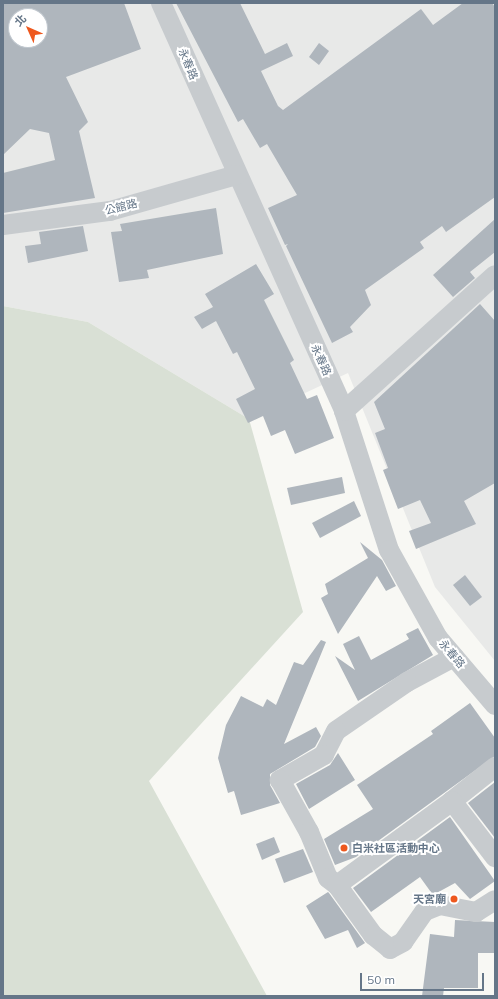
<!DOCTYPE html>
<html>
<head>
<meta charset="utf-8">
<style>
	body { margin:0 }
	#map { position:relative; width:498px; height:999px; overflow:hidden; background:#f8f8f4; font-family:Mulish,"Noto Sans TC",sans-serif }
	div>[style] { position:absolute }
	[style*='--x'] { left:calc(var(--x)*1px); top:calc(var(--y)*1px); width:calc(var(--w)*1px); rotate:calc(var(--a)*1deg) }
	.built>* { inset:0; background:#e8e9e8 }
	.green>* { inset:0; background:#d9e0d5 }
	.building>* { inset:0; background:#afb6bd }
	.minor>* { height:20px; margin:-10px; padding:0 10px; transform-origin:10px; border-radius:10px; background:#c7cbce }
	.dots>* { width:11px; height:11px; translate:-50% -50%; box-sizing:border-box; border:2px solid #fff; border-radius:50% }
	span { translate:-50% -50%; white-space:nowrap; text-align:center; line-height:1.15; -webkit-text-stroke:4px #fff; paint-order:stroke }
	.street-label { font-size:11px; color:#657688 }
	.poi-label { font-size:11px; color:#657688; font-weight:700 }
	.left { translate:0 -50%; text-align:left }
	.right { translate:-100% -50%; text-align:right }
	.frame { position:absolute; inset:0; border:4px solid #657688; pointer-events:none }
	.north { position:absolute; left:8px; top:8px; width:40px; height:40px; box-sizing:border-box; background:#fff; border:1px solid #c1c8cf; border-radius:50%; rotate:315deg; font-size:11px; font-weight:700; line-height:16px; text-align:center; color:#657688 }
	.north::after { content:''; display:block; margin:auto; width:14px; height:18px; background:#ee581e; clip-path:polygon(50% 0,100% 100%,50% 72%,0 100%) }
	.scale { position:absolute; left:360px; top:973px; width:124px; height:18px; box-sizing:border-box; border:2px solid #657688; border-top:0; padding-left:5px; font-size:12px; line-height:14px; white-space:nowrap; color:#657688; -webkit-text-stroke:3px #fff; paint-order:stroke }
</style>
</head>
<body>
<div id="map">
	<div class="built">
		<div style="clip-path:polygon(evenodd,3px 3px,495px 3px,495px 661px,435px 587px,348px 373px,249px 419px,88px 322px,3px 306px,3px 3px,16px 16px,40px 16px,40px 40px,16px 40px,16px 16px)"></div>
	</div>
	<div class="green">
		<div style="clip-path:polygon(3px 306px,88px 322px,249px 419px,303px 612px,149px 781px,267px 996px,3px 996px)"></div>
	</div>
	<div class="building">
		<div style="clip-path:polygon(evenodd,3px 3px,124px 3px,141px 49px,66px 77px,88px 122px,79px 131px,95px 198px,3px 213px,3px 173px,55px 160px,49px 133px,30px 129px,3px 155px,3px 3px,16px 16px,40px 16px,40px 40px,16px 40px,16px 16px)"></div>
		<div style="clip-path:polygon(176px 3px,240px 3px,265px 54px,287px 43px,293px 56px,261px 71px,278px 106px,283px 110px,421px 9px,433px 25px,463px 3px,492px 3px,495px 7px,495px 197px,446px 232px,442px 226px,420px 242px,424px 248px,365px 290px,371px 305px,350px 327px,353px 332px,332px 343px,286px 246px,288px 244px,285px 245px,268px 208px,297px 195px,267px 144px,260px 148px,243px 119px,238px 122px)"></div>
		<div style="clip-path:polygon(319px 43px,329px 51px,319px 65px,309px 57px)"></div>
		<div style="clip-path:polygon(216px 208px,223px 254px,147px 270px,149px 278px,119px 282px,111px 232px,122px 231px,120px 224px)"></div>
		<div style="clip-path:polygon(495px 219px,495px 252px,470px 272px,475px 278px,453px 297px,433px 275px)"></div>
		<div style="clip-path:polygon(83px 226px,88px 251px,28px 263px,25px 246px,41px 244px,39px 232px)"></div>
		<div style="clip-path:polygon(256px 264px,274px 294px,264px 300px,294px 360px,290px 363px,307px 399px,317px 395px,334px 438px,295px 454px,285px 430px,271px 436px,263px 416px,248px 423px,236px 399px,255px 389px,237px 352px,233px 354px,216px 321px,202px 329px,194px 317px,213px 307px,205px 294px)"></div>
		<div style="clip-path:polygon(480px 304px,495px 321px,495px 483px,464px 501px,476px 524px,416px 549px,409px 531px,431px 523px,420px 500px,398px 509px,383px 470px,388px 468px,375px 433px,385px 429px,374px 402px)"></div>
		<div style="clip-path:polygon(342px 477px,345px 493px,291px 505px,287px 488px)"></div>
		<div style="clip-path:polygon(354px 501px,361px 516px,320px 538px,312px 523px)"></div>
		<div style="clip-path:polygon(360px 542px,382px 560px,396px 586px,386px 591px,377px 576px,338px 634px,321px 598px,328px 594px,325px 584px,368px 558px)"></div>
		<div style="clip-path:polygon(465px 575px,482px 597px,470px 606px,453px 585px)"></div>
		<div style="clip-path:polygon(418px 628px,433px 655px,358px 701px,335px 656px,355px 670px,343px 644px,359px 636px,371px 660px,409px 639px,406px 634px)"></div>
		<div style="clip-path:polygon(321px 640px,326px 642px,284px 744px,316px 727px,321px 736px,315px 747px,270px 774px,270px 785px,280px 803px,241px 815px,234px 791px,228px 793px,218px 758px,226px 725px,241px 696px,263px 707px,267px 699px,276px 705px,294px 662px,303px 665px)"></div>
		<div style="clip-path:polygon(470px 703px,495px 738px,495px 756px,356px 857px,335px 865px,324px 839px,373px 809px,357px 785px,433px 734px,431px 731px)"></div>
		<div style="clip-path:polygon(338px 753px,355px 780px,309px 809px,296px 784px,330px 765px)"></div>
		<div style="clip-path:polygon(495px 782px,495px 838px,468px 803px)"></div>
		<div style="clip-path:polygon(450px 817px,495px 881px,470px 899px,455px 883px,433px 895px,420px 877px,371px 912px,353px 888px)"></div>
		<div style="clip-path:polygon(274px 837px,280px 852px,262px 860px,256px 844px)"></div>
		<div style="clip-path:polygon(303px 849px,313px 872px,284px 883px,275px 859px)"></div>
		<div style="clip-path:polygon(328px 892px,329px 893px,365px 943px,357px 948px,348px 930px,325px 939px,306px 906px)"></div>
		<div style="clip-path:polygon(455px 920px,495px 922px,495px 953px,478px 953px,478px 988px,444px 988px,443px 996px,422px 996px,430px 934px,454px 937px)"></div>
	</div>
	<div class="minor">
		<div style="--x:161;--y:3;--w:447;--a:65.8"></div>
		<div style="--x:344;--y:411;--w:146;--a:72.1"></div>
		<div style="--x:389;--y:550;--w:101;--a:60.9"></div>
		<div style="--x:438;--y:638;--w:88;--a:49.6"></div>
		<div style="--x:3;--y:225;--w:108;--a:-7.5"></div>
		<div style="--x:110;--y:211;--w:131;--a:-15.9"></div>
		<div style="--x:344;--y:411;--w:203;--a:-42"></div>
		<div style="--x:454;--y:657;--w:53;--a:152"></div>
		<div style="--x:407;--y:682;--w:86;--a:145.4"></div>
		<div style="--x:336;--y:731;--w:27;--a:117"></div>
		<div style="--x:324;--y:755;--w:51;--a:150.4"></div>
		<div style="--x:280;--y:780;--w:60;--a:60.9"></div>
		<div style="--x:309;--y:832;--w:50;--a:67.6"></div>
		<div style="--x:328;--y:878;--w:11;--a:38"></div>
		<div style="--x:337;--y:885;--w:62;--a:54.2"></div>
		<div style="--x:373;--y:935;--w:22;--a:39"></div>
		<div style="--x:390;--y:949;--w:15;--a:-28"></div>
		<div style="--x:403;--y:942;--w:38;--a:-55"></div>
		<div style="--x:425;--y:911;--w:16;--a:-22"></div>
		<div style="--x:440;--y:905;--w:37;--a:11"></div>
		<div style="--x:476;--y:912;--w:22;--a:-32"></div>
		<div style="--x:495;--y:767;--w:55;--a:141.7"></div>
		<div style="--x:452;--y:801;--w:71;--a:52.5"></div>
		<div style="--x:337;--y:885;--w:142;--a:-36.1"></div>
	</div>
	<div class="dots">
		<div style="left:344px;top:848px;background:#ee581e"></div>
		<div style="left:454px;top:899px;background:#ee581e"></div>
	</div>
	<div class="street-label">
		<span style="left:188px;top:64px;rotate:67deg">永春路</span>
		<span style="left:121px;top:207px;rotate:-14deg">公館路</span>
		<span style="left:321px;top:360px;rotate:66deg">永春路</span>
		<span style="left:452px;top:654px;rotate:50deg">永春路</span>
	</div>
	<div class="poi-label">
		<span class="left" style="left:352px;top:848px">白米社區活動中心</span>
		<span class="right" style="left:446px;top:899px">天宮廟</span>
	</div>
	<div class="frame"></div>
	<div class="north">北</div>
	<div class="scale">50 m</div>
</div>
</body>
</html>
